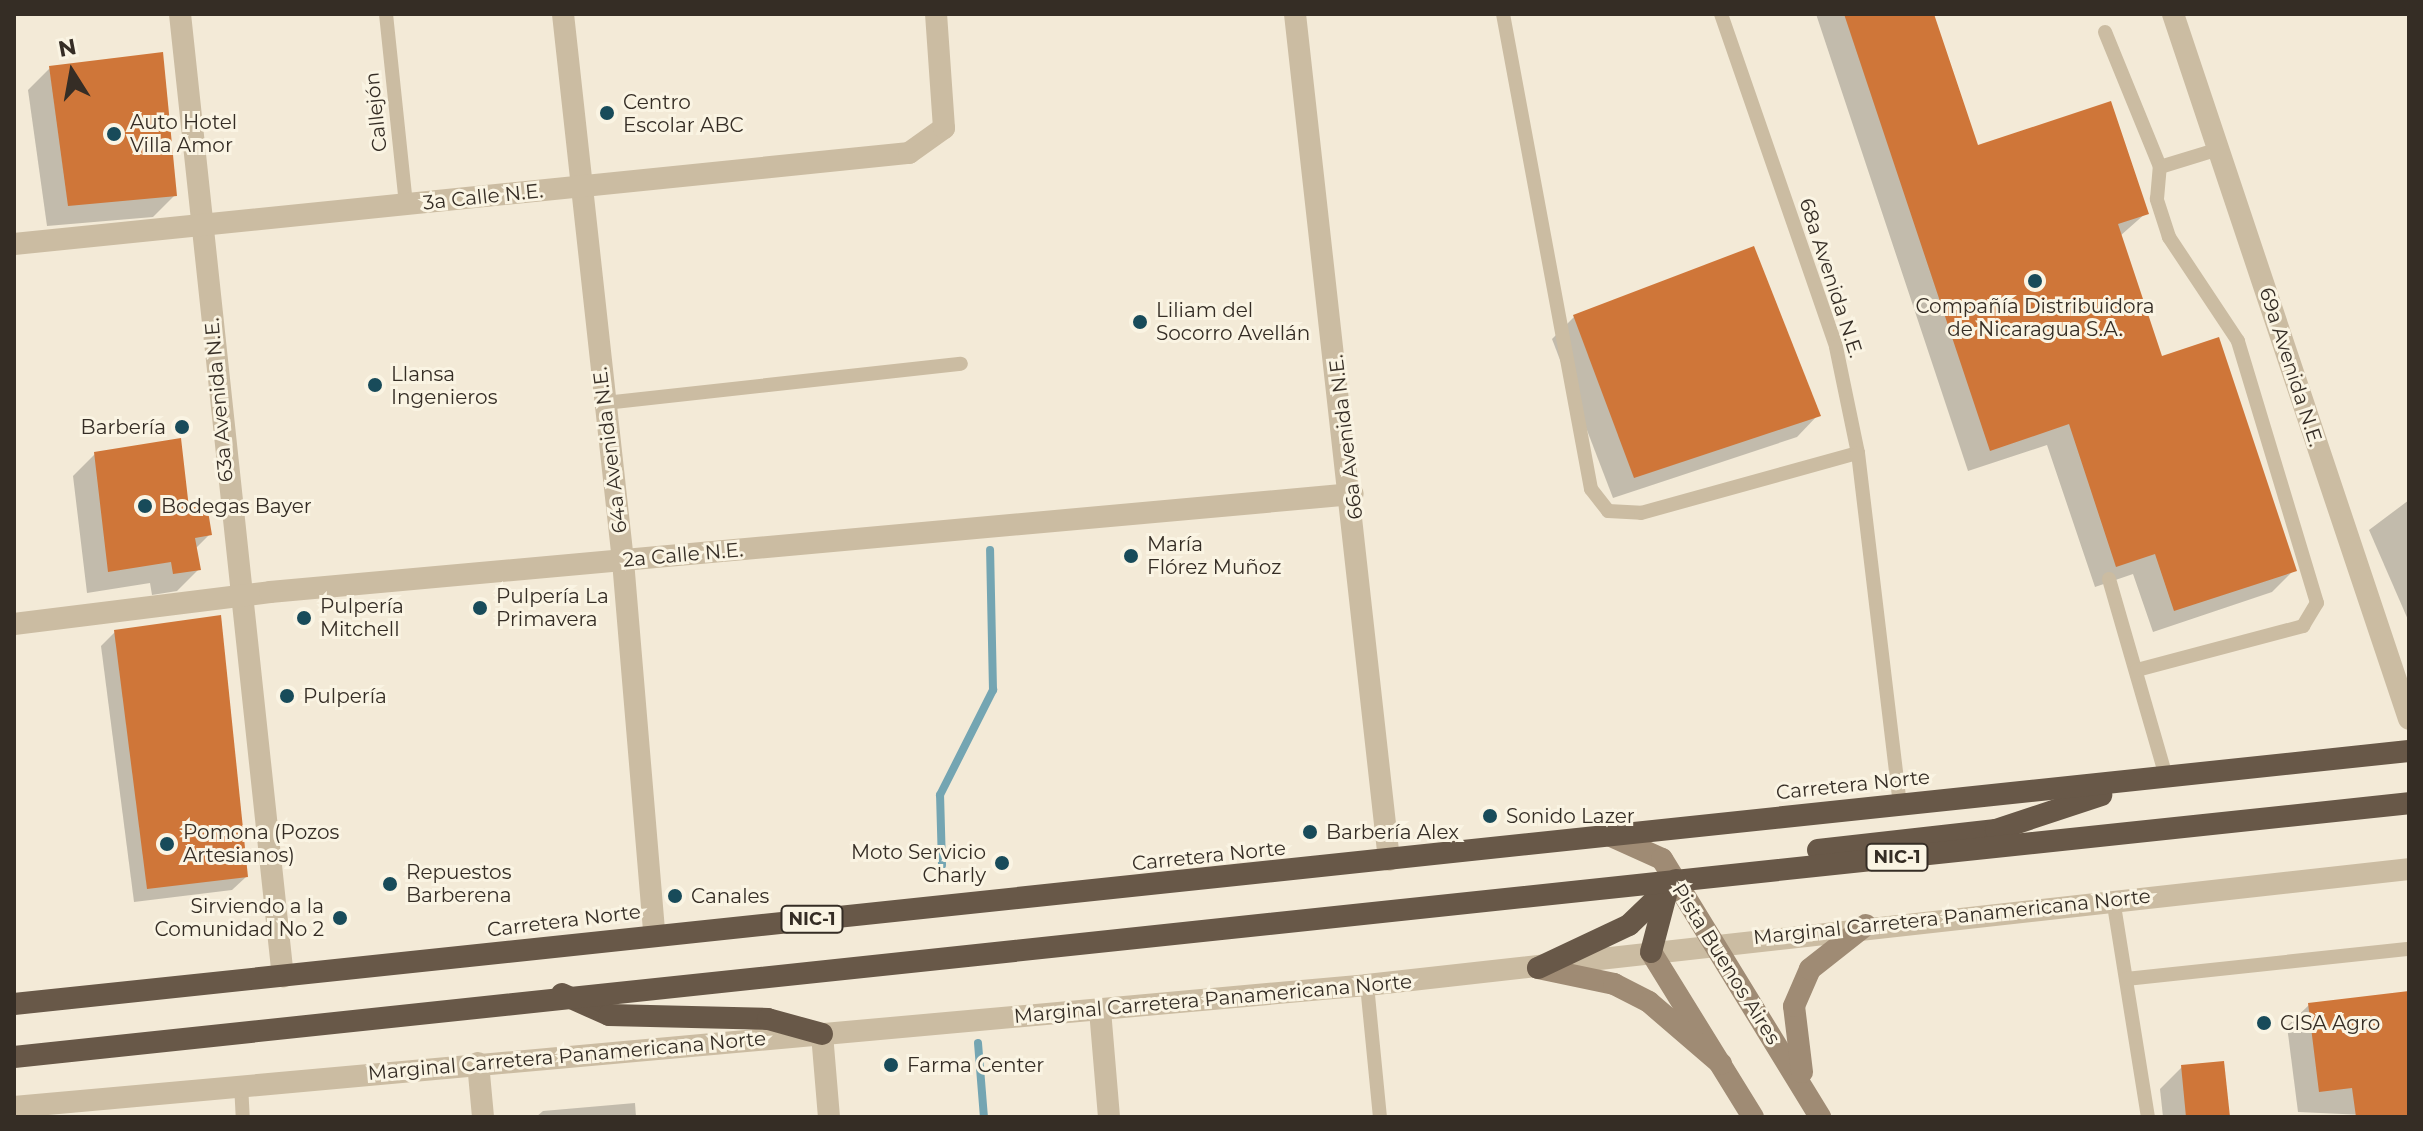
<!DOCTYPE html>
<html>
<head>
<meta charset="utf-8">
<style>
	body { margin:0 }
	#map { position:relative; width:2423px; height:1131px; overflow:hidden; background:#f3ead7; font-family:Montserrat,sans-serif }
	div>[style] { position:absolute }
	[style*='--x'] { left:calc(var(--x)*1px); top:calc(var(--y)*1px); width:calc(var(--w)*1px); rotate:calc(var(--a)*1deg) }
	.shadow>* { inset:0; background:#0003 }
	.stream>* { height:8px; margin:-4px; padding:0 4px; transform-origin:4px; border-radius:4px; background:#74a5b2 }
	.building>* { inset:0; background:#cf7639 }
	.service>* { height:14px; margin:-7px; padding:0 7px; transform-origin:7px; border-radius:7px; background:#cbbca2 }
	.minor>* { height:22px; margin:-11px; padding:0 11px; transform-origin:11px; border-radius:11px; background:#cbbca2 }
	.tertiary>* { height:22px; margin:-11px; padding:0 11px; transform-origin:11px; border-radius:11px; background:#cbbca2 }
	.secondary>* { height:22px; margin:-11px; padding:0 11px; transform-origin:11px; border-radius:11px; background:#9f8b74 }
	.trunk>* { height:22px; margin:-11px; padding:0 11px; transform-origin:11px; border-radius:11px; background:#685848 }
	.dots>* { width:22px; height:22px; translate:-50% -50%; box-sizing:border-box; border:4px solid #faf4e3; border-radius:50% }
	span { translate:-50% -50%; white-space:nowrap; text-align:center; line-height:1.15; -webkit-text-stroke:6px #faf4e3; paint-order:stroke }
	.shield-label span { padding:2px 6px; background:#faf4e3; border:2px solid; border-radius:6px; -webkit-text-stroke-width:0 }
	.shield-label { font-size:18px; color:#352d25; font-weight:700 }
	.poi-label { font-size:20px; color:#352d25 }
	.left { translate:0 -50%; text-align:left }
	.right { translate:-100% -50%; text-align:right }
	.street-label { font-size:20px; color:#352d25 }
	.frame { position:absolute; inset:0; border:16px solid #352d25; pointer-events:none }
	.north { position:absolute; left:32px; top:32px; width:80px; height:80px; -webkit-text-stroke:6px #faf4e3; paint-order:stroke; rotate:349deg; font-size:22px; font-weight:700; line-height:32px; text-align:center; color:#352d25 }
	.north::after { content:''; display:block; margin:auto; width:28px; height:36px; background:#352d25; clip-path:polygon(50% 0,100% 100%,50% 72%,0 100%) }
</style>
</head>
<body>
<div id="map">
	<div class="shadow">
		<div style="clip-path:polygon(1816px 14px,1932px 14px,1977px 147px,2146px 213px,2120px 236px,2161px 359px,2294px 570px,2272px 592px,2153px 632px,2133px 574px,2095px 587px,2047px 445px,1968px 471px)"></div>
		<div style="clip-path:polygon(50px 68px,175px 195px,153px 217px,47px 226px,28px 90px)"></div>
		<div style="clip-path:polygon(1753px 249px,1818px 415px,1797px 437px,1613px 498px,1552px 339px,1574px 317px)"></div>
		<div style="clip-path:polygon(95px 454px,188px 510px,210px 534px,195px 549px,199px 569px,177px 591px,152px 595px,150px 583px,87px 593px,73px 476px)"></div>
		<div style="clip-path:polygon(2409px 500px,2409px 622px,2369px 530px)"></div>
		<div style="clip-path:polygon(115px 632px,246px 877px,232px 890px,134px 902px,101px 646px)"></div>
		<div style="clip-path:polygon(2409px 993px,2409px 1117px,2298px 1112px,2287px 1026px,2309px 1005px)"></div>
		<div style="clip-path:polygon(2182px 1067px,2228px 1117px,2163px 1117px,2160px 1089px)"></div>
		<div style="clip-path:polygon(635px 1103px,636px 1117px,536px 1117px,543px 1111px)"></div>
	</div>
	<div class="stream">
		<div style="--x:942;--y:865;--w:70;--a:-91.6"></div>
		<div style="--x:940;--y:795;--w:118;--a:-63.2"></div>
		<div style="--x:993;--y:690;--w:140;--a:-91.2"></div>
		<div style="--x:978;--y:1043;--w:74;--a:85.4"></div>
	</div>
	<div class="building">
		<div style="clip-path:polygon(1844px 14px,1934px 14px,1978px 145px,2111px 101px,2149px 214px,2118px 224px,2162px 356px,2219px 337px,2297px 571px,2174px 611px,2155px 554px,2116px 567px,2069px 424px,1990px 451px)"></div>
		<div style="clip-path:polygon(163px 52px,177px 196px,68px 206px,49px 66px)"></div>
		<div style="clip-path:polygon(1754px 246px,1821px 416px,1634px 478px,1573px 315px)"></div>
		<div style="clip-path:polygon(181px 438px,189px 508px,207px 505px,212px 535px,195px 538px,201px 570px,173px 574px,171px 562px,108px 572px,94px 452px)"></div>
		<div style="clip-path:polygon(221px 615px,248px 877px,147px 889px,114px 630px)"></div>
		<div style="clip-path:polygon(2409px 991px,2409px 1115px,2356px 1117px,2352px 1088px,2319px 1092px,2308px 1003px)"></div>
		<div style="clip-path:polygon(2224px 1061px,2230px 1117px,2186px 1117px,2181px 1065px)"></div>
	</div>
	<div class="service">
		<div style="--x:386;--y:14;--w:192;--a:84"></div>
		<div style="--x:1503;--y:14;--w:483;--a:79.5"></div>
		<div style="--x:1591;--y:489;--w:28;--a:52"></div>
		<div style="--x:1608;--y:511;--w:33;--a:3"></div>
		<div style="--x:1641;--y:513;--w:225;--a:-15.5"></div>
		<div style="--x:1721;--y:14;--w:352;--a:70.9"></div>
		<div style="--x:1836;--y:347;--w:108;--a:78.3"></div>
		<div style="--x:1858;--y:453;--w:353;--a:83.2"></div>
		<div style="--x:2105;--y:32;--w:146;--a:67.8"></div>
		<div style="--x:605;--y:403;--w:358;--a:-6.3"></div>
		<div style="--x:2109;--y:579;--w:209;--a:73.9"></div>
		<div style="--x:2137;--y:670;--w:172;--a:-14.8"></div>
		<div style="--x:2303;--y:626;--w:27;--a:-59"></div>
		<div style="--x:2317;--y:603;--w:274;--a:-106.8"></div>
		<div style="--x:2238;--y:341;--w:125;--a:-123.6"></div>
		<div style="--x:2169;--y:237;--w:40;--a:-108"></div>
		<div style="--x:2157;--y:199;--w:32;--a:-85"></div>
		<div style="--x:2160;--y:167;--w:62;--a:-17"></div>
		<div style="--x:2113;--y:899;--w:221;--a:80.9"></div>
		<div style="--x:2126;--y:979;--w:285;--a:-6.1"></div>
		<div style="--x:1367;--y:985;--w:133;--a:84.4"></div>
		<div style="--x:241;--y:1084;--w:33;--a:87"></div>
	</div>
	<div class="minor">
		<div style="--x:180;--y:14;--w:968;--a:83.9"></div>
		<div style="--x:563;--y:14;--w:550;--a:83.74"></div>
		<div style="--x:623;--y:561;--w:374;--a:85.2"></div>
		<div style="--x:1295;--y:14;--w:851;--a:83.66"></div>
		<div style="--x:14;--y:244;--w:900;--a:-5.81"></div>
		<div style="--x:909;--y:153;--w:43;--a:-35.5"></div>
		<div style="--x:944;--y:128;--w:114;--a:-94"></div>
		<div style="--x:14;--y:624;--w:258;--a:-7.1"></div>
		<div style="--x:270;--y:592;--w:1087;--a:-5.17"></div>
		<div style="--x:1100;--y:1010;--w:107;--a:85.2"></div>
		<div style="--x:822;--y:1034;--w:83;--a:85.2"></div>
	</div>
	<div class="tertiary">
		<div style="--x:2173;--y:14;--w:743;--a:71.49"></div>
		<div style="--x:478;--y:1063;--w:54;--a:84.7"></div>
		<div style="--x:14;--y:1107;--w:1358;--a:-5.15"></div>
		<div style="--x:1367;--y:985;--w:1048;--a:-6.35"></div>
	</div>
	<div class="secondary">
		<div style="--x:1611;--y:836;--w:56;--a:24.3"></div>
		<div style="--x:1662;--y:859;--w:303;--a:58.5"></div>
		<div style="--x:1651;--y:952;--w:194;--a:58.3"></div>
		<div style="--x:1538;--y:968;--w:78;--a:11.9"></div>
		<div style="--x:1614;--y:984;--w:39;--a:27"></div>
		<div style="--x:1649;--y:1002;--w:95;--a:40.7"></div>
		<div style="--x:1802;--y:1072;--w:66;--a:-96.9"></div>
		<div style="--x:1794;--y:1006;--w:40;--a:-66.6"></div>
		<div style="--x:1810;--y:969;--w:71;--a:-38.2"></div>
	</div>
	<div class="trunk">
		<div style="--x:1818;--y:850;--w:179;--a:-6.4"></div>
		<div style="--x:1996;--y:830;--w:111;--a:-18.4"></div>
		<div style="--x:1651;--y:952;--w:59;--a:-75.3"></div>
		<div style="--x:1538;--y:968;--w:101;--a:-25.3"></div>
		<div style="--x:1629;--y:925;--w:65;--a:-43.8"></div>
		<div style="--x:562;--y:994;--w:51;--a:24.1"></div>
		<div style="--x:609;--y:1015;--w:159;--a:1.4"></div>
		<div style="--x:768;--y:1019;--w:56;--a:15.5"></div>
		<div style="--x:14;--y:1004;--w:2408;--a:-6.03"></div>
		<div style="--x:14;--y:1057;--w:2408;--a:-6.05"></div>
	</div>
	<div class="dots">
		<div style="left:607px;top:113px;background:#184b5a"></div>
		<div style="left:114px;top:134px;background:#184b5a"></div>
		<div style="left:2035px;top:281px;background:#184b5a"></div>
		<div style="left:1140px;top:322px;background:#184b5a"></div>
		<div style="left:375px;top:385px;background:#184b5a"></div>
		<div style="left:182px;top:427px;background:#184b5a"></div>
		<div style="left:145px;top:506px;background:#184b5a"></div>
		<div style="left:1131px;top:556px;background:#184b5a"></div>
		<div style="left:480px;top:608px;background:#184b5a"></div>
		<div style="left:304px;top:618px;background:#184b5a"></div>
		<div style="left:287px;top:696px;background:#184b5a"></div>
		<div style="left:1490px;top:816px;background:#184b5a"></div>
		<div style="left:1310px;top:832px;background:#184b5a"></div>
		<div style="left:167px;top:844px;background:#184b5a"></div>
		<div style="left:1002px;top:863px;background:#184b5a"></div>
		<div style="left:390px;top:884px;background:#184b5a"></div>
		<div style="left:675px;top:896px;background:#184b5a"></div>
		<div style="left:340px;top:918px;background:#184b5a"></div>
		<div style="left:2264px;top:1023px;background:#184b5a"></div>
		<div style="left:891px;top:1065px;background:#184b5a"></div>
	</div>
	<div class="shield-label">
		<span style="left:1897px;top:857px">NIC-1</span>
		<span style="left:812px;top:919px">NIC-1</span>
	</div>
	<div class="poi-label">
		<span class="left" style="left:623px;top:114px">Centro<br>Escolar ABC</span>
		<span class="left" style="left:130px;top:134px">Auto Hotel<br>Villa Amor</span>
		<span style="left:2035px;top:318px">Compañía Distribuidora<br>de Nicaragua S.A.</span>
		<span class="left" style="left:1156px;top:322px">Liliam del<br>Socorro Avellán</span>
		<span class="left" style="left:391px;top:386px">Llansa<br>Ingenieros</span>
		<span class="right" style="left:166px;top:427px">Barbería</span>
		<span class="left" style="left:161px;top:506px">Bodegas Bayer</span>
		<span class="left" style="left:1147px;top:556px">María<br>Flórez Muñoz</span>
		<span class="left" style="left:496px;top:608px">Pulpería La<br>Primavera</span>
		<span class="left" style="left:320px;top:618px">Pulpería<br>Mitchell</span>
		<span class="left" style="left:303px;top:696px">Pulpería</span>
		<span class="left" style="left:1506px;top:816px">Sonido Lazer</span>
		<span class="left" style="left:183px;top:844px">Pomona (Pozos<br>Artesianos)</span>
		<span class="left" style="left:1326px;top:832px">Barbería Alex</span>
		<span class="right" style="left:986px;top:864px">Moto Servicio<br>Charly</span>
		<span class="left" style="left:406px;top:884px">Repuestos<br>Barberena</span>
		<span class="left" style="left:691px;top:896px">Canales</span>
		<span class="right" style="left:324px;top:918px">Sirviendo a la<br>Comunidad No 2</span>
		<span class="left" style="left:2280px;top:1023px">CISA Agro</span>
		<span class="left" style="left:907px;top:1065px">Farma Center</span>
	</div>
	<div class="street-label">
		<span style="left:376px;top:112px;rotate:-96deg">Callejón</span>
		<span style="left:483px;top:197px;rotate:-6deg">3a Calle N.E.</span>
		<span style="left:1831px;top:278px;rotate:72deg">68a Avenida N.E.</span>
		<span style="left:2291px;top:367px;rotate:72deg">69a Avenida N.E.</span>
		<span style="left:219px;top:400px;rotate:-95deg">63a Avenida N.E.</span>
		<span style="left:1346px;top:437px;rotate:-97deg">66a Avenida N.E.</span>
		<span style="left:610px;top:450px;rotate:-97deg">64a Avenida N.E.</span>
		<span style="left:683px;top:555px;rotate:-5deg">2a Calle N.E.</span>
		<span style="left:1853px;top:785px;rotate:-6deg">Carretera Norte</span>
		<span style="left:1209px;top:856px;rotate:-6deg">Carretera Norte</span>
		<span style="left:1952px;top:917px;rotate:-6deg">Marginal Carretera Panamericana Norte</span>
		<span style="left:564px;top:921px;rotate:-7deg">Carretera Norte</span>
		<span style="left:1726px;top:964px;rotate:58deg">Pista Buenos Aires</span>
		<span style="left:1213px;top:999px;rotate:-5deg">Marginal Carretera Panamericana Norte</span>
		<span style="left:567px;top:1056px;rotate:-5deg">Marginal Carretera Panamericana Norte</span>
	</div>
	<div class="frame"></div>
	<div class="north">N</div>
</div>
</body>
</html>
